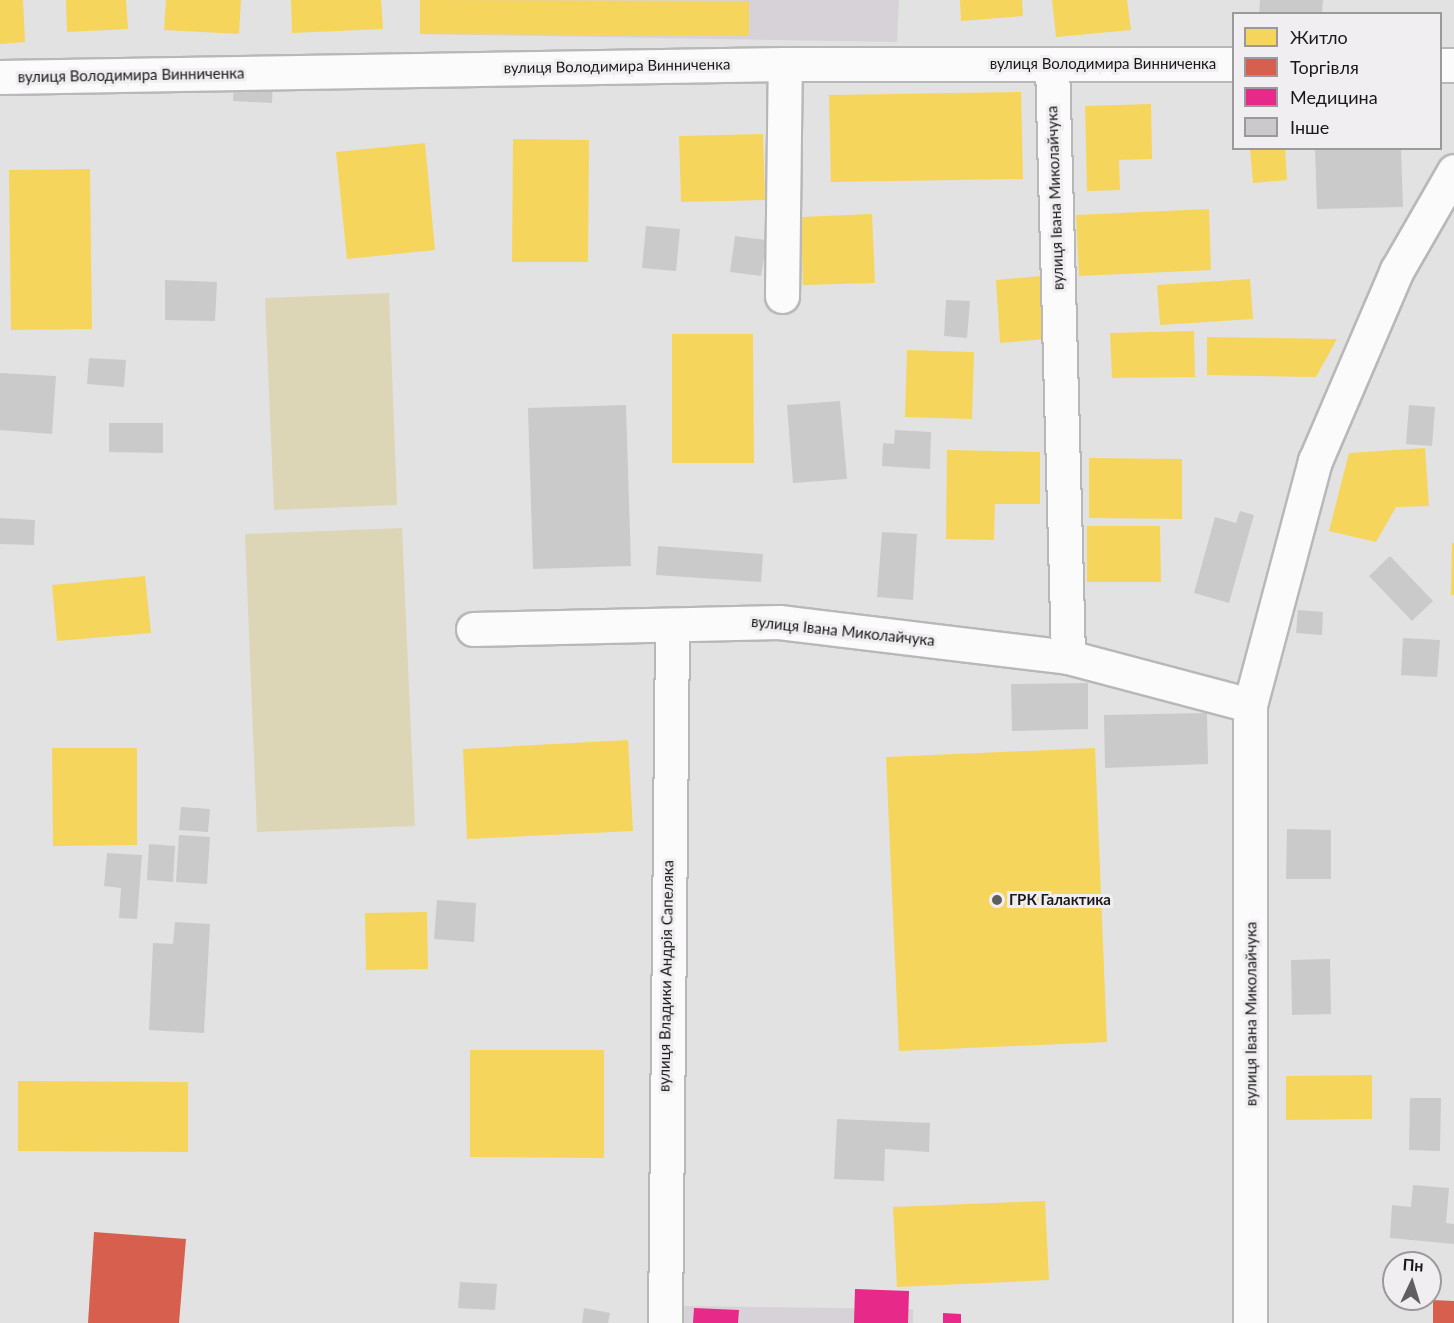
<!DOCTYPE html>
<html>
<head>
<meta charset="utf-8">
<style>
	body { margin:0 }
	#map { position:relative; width:1454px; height:1323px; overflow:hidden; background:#e3e2e3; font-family:Lato,sans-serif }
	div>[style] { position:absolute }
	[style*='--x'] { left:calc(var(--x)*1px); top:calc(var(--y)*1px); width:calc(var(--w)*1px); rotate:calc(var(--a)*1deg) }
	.built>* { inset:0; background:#d7d2d7 }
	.green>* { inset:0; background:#dcd5b6 }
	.homes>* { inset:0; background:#f6d55c }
	.shops>* { inset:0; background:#d6604d }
	.health>* { inset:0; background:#e7298a }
	.building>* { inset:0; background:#cbcacb }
	.roads { filter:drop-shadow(2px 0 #b8b8b8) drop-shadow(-2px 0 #b8b8b8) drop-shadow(0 2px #b8b8b8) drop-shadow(0 -2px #b8b8b8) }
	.minor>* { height:33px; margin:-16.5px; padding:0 16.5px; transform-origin:16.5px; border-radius:16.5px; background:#fbfbfb }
	.dots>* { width:16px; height:16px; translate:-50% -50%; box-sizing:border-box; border:3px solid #f1eef1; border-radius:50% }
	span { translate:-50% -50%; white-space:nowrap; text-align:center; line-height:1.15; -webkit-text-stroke:6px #f1eef1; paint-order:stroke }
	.street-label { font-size:15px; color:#1a191a }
	.poi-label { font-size:15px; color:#1a191a; font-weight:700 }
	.left { translate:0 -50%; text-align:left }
	.legend { position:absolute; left:1232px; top:12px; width:210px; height:138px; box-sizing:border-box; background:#f1eef1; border:2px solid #9b999b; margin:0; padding:8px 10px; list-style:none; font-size:18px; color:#1a191a }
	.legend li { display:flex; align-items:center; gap:12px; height:30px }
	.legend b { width:30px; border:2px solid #9b999b }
	.north { position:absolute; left:1382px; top:1251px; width:60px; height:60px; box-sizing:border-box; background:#f1eef1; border:2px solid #9b999b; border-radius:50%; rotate:4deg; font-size:16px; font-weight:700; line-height:24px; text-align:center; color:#1a191a }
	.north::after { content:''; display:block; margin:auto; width:21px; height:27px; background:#605f60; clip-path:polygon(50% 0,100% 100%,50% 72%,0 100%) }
</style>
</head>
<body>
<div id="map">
	<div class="built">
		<div style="clip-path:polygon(420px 0,899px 0,897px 42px,420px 34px)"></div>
		<div style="clip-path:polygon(684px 1306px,913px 1309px,913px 1323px,684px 1323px)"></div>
	</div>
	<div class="green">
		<div style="clip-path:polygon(389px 293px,397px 505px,274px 510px,265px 298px)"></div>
		<div style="clip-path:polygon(402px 528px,415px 826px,257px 832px,245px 534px)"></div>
	</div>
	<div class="homes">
		<div style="clip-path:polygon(0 0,23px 0,25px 42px,0 44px)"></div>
		<div style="clip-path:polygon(66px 0,126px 0,128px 29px,67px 32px)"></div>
		<div style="clip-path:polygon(166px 0,241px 0,239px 34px,164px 30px)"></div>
		<div style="clip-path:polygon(291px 0,381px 0,383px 29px,292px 33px)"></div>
		<div style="clip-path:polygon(420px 0,749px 1px,749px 36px,420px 34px)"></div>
		<div style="clip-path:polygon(960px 0,1022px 0,1023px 16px,961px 21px)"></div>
		<div style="clip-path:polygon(1052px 0,1127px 0,1131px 30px,1056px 37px)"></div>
		<div style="clip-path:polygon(1021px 92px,1023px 179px,831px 182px,829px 95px)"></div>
		<div style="clip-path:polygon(1151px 104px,1152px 159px,1119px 160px,1120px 190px,1087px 191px,1085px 106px)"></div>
		<div style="clip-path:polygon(763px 134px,765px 200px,681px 202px,679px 136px)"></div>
		<div style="clip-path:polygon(513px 139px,589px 140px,588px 262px,512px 262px)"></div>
		<div style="clip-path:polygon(425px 143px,435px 250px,347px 259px,336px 152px)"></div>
		<div style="clip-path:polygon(1250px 148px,1285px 148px,1287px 180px,1253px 183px)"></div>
		<div style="clip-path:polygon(90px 169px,92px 329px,11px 330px,9px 170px)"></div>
		<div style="clip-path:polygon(1209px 209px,1211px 270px,1079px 276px,1076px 215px)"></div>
		<div style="clip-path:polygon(872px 214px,875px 283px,803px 285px,801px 217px)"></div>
		<div style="clip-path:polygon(1041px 276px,1046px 339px,1000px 343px,996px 280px)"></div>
		<div style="clip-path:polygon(1250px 279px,1253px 319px,1160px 325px,1157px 285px)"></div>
		<div style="clip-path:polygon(1194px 331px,1195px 377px,1112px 378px,1110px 333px)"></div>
		<div style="clip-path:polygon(672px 334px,753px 334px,754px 463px,672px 463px)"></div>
		<div style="clip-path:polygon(1207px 337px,1337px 339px,1316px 377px,1207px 375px)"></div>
		<div style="clip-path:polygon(907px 350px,974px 352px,972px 419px,905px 417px)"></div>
		<div style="clip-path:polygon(1425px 448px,1429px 506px,1396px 507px,1376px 542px,1329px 531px,1349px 453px)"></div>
		<div style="clip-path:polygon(947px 450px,1040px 452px,1040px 504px,995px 504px,994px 540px,946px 539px)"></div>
		<div style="clip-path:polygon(1089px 458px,1182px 459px,1182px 519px,1089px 518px)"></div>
		<div style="clip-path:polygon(1087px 526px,1160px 526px,1161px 582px,1087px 582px)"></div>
		<div style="clip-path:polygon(1452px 543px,1454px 543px,1454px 595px,1451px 595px)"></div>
		<div style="clip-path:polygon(145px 576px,151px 633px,57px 641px,52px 585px)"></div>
		<div style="clip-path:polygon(628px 740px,633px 831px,467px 839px,463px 749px)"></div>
		<div style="clip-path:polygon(52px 748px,137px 748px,137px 845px,53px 846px)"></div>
		<div style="clip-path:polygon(1095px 748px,1107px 1042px,899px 1051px,886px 757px)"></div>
		<div style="clip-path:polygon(427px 912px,428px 969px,366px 970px,365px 913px)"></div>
		<div style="clip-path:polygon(470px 1050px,604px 1050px,604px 1158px,470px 1157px)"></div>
		<div style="clip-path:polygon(1372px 1075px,1372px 1119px,1286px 1120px,1286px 1076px)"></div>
		<div style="clip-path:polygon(18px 1081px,188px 1082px,188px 1152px,18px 1151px)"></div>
		<div style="clip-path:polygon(1045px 1201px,1049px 1280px,897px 1287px,893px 1207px)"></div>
	</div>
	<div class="shops">
		<div style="clip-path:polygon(94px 1232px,186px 1239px,179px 1323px,88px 1323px)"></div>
		<div style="clip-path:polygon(1433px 1300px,1454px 1301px,1454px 1323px,1433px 1323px)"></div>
	</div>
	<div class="health">
		<div style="clip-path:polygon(855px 1289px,909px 1291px,908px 1323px,854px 1323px)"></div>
		<div style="clip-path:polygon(694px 1308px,739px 1310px,738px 1323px,693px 1323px)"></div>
		<div style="clip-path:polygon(943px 1313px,961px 1314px,961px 1323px,943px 1323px)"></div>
	</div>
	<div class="building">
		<div style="clip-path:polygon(1260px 0,1323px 0,1322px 14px,1259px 14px)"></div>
		<div style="clip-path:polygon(234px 79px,273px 81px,272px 103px,233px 101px)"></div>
		<div style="clip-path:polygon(1315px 148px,1401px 148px,1403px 207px,1317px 209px)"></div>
		<div style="clip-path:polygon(646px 226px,680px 229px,676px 271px,642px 268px)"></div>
		<div style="clip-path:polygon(735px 236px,767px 240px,761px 276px,730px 272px)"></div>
		<div style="clip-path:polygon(165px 280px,217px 282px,215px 321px,165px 320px)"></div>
		<div style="clip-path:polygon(946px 300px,970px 301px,967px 338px,944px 336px)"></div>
		<div style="clip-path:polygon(89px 358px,126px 360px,124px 387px,87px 384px)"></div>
		<div style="clip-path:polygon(0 373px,56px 376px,52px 434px,0 430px)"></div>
		<div style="clip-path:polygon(840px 401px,847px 479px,793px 483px,787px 405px)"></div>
		<div style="clip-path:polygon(626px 405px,631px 566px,533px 569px,528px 408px)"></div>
		<div style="clip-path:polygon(1409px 405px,1435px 407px,1432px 446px,1406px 444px)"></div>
		<div style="clip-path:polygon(109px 423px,163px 423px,163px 453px,109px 452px)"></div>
		<div style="clip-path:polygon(895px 430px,931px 432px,930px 469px,882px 466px,883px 443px,894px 444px)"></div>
		<div style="clip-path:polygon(1240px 511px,1254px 515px,1229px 603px,1194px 593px,1215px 517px,1236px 523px)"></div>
		<div style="clip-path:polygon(0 518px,35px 520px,34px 545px,0 544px)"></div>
		<div style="clip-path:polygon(882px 532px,917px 534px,913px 600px,877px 597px)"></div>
		<div style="clip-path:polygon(658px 546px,763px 554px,761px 582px,656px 575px)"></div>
		<div style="clip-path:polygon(1390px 556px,1433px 601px,1412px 621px,1369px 576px)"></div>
		<div style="clip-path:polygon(1298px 610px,1323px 612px,1322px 635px,1296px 633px)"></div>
		<div style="clip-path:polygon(1403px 638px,1440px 640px,1437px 677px,1401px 675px)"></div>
		<div style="clip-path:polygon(1088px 683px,1088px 729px,1012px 731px,1011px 684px)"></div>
		<div style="clip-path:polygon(1207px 713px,1208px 764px,1105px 768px,1104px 715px)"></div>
		<div style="clip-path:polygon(181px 807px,210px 809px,208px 832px,179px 830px)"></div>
		<div style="clip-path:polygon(1287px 829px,1331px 830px,1331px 879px,1286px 879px)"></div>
		<div style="clip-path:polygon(179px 835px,210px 837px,207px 884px,176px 882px)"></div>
		<div style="clip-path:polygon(149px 844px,175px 846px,173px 882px,147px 880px)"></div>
		<div style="clip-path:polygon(107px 853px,142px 855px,137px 919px,119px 918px,121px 888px,104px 886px)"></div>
		<div style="clip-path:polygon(437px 900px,476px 903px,474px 942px,434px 939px)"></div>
		<div style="clip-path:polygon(175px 922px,210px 924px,204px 1033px,149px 1030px,153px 943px,173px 944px)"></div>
		<div style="clip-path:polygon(1330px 959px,1331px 1014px,1292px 1015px,1291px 960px)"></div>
		<div style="clip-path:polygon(1410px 1098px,1441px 1098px,1440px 1151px,1409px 1150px)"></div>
		<div style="clip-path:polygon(837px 1119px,930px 1123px,929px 1152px,885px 1149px,884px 1181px,834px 1179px)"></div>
		<div style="clip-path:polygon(1413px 1185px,1449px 1188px,1446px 1223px,1454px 1224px,1454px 1244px,1390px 1238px,1392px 1205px,1411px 1207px)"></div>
		<div style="clip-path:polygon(460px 1282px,497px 1284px,495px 1310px,458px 1308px)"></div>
		<div style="clip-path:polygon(584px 1308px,610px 1313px,608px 1323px,582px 1323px)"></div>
	</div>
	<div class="roads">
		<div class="minor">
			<div style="--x:1052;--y:64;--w:593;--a:88.45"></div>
			<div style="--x:1440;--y:65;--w:14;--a:0"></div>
			<div style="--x:0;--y:77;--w:785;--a:-0.95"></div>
			<div style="--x:785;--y:64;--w:449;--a:0"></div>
			<div style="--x:782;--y:296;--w:232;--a:-89.3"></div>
			<div style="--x:473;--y:629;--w:306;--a:-1.3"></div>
			<div style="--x:779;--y:622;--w:291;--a:6.9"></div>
			<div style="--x:1068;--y:657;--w:188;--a:14.8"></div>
			<div style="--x:665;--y:1323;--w:695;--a:-89.42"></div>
			<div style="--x:1250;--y:1323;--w:618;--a:-90"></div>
			<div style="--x:1250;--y:705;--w:253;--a:-75.1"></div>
			<div style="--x:1315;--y:461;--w:208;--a:-66.8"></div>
			<div style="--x:1397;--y:270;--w:114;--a:-60.1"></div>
		</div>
	</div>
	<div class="dots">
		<div style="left:997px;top:900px;background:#605f60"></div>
	</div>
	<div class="street-label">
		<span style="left:1103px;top:64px">вулиця Володимира Винниченка</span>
		<span style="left:617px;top:66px;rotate:-1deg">вулиця Володимира Винниченка</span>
		<span style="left:131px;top:75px;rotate:-1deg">вулиця Володимира Винниченка</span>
		<span style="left:1055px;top:198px;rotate:-92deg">вулиця Івана Миколайчука</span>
		<span style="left:843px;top:631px;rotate:6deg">вулиця Івана Миколайчука</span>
		<span style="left:666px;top:976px;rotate:-89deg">вулиця Владики Андрія Сапеляка</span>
		<span style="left:1251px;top:1014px;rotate:-90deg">вулиця Івана Миколайчука</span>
	</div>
	<div class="poi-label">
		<span class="left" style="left:1009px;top:900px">ГРК Галактика</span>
	</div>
	<ul class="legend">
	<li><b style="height:16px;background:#f6d55c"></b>Житло</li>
	<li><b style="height:16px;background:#d6604d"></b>Торгівля</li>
	<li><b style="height:16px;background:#e7298a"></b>Медицина</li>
	<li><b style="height:16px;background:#cbcacb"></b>Інше</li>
	</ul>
	<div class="north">Пн</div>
</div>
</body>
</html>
